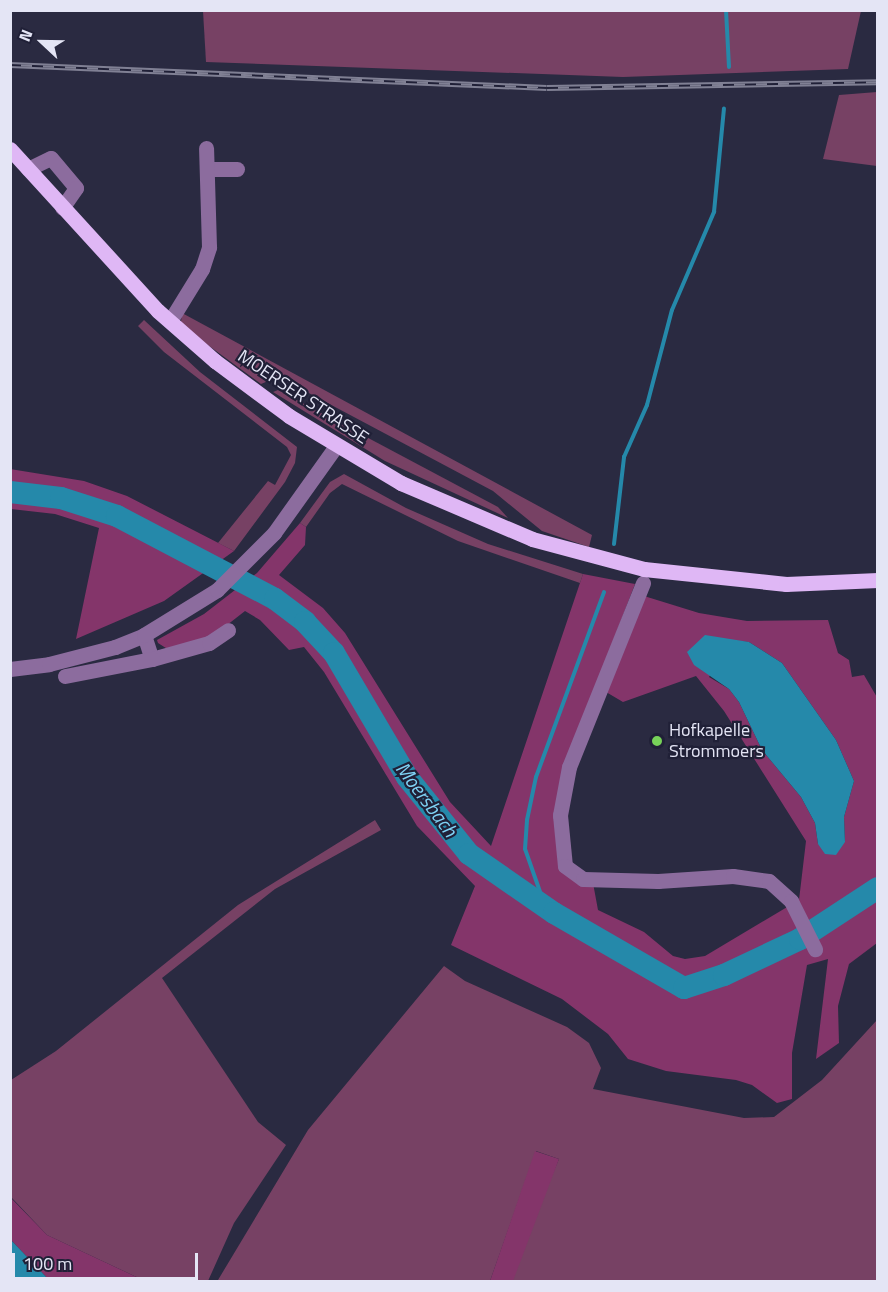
<!DOCTYPE html>
<html>
<head>
<meta charset="utf-8">
<style>
	body { margin:0 }
	#map { position:relative; width:888px; height:1292px; overflow:hidden; background:#2a2a41; font-family:"Titillium Web",sans-serif }
	div>[style] { position:absolute }
	[style*='--x'] { left:calc(var(--x)*1px); top:calc(var(--y)*1px); width:calc(var(--w)*1px); rotate:calc(var(--a)*1deg) }
	.green>* { inset:0; background:#774164 }
	.forest>* { inset:0; background:#84356a }
	.water>* { inset:0; background:#2589aa }
	.stream>* { height:4px; margin:-2px; padding:0 2px; transform-origin:2px; border-radius:2px; background:#2589aa }
	.river>* { height:22px; margin:-11px; padding:0 11px; transform-origin:11px; border-radius:11px; background:#2589aa }
	.minor>* { height:15px; margin:-7.5px; padding:0 7.5px; transform-origin:7.5px; border-radius:7.5px; background:#8c6c9e }
	.major>* { height:15px; margin:-7.5px; padding:0 7.5px; transform-origin:7.5px; border-radius:7.5px; background:#dfb7f5 }
	.rail>* { height:6px; margin-top:-3px; transform-origin:0; background:repeating-linear-gradient(90deg,#202037 0 11px,#808094 0 22px); box-sizing:border-box; border-block:2px solid #808094 }
	.dots>* { width:16px; height:16px; translate:-50% -50%; box-sizing:border-box; border:3px solid #202037; border-radius:50% }
	span { translate:-50% -50%; white-space:nowrap; text-align:center; line-height:1.15; -webkit-text-stroke:4.5px #202037; paint-order:stroke }
	.street-label { font-size:18px; color:#e4e5f5 }
	.poi-label { font-size:18px; color:#e4e5f5 }
	.left { translate:0 -50%; text-align:left }
	.water-label { font-size:20px; color:#7fd2f4; font-style:italic }
	.frame { position:absolute; inset:0; border:12px solid #e4e5f5; pointer-events:none }
	.north { position:absolute; left:12px; top:12px; width:60px; height:60px; -webkit-text-stroke:4px #202037; paint-order:stroke; rotate:292deg; font-size:16px; font-weight:700; line-height:24px; text-align:center; color:#e4e5f5 }
	.north::after { content:''; display:block; margin:auto; width:21px; height:27px; background:#e4e5f5; clip-path:polygon(50% 0,100% 100%,50% 72%,0 100%) }
	.scale { position:absolute; left:12px; top:1253px; width:186px; height:27px; box-sizing:border-box; border:3px solid #e4e5f5; border-top:0; padding-left:8px; font-size:18px; line-height:21px; white-space:nowrap; color:#e4e5f5; -webkit-text-stroke:4px #202037; paint-order:stroke }
</style>
</head>
<body>
<div id="map">
	<div class="green">
		<div style="clip-path:polygon(203px 11px,203px 10px,861px 11px,848px 69px,623px 77px,206px 62px)"></div>
		<div style="clip-path:polygon(877px 92px,877px 166px,823px 159px,839px 95px)"></div>
		<div style="clip-path:polygon(182px 313px,592px 535px,589px 547px,542px 531px,493px 491px,290px 383px,273px 379px,261px 384px,201px 340px,181px 322px)"></div>
		<div style="clip-path:polygon(144px 320px,200px 372px,297px 447px,295px 463px,285px 482px,234px 551px,218px 543px,268px 481px,275px 485px,291px 455px,287px 447px,164px 352px,138px 326px)"></div>
		<div style="clip-path:polygon(278px 390px,498px 507px,508px 518px,385px 461px,273px 392px)"></div>
		<div style="clip-path:polygon(344px 474px,406px 508px,488px 544px,583px 574px,580px 583px,458px 541px,342px 484px,330px 493px,306px 527px,300px 523px,330px 482px)"></div>
		<div style="clip-path:polygon(375px 820px,381px 830px,275px 889px,162px 978px,258px 1122px,286px 1145px,234px 1223px,208px 1281px,145px 1281px,47px 1235px,11px 1197px,11px 1080px,56px 1051px,238px 905px)"></div>
		<div style="clip-path:polygon(444px 966px,465px 981px,567px 1027px,589px 1043px,601px 1068px,593px 1089px,744px 1118px,774px 1117px,822px 1080px,877px 1020px,877px 1281px,512px 1281px,523px 1243px,559px 1159px,536px 1151px,490px 1281px,218px 1280px,308px 1130px)"></div>
	</div>
	<div class="forest">
		<div style="clip-path:polygon(10px 469px,84px 481px,127px 496px,234px 551px,164px 601px,76px 639px,99px 528px,55px 514px,11px 509px)"></div>
		<div style="clip-path:polygon(evenodd,300px 523px,306px 527px,305px 545px,279px 575px,323px 608px,345px 633px,450px 802px,491px 846px,583px 574px,635px 584px,579px 730px,559px 860px,593px 883px,598px 910px,644px 932px,673px 956px,685px 959px,705px 956px,799px 900px,806px 841px,724px 711px,696px 676px,623px 702px,606px 692px,644px 596px,699px 613px,747px 621px,828px 620px,838px 653px,849px 660px,852px 677px,864px 675px,878px 699px,877px 943px,849px 964px,838px 1006px,839px 1043px,816px 1059px,828px 959px,807px 965px,792px 1053px,792px 1099px,777px 1103px,752px 1085px,736px 1080px,666px 1071px,628px 1059px,608px 1034px,562px 999px,451px 945px,475px 886px,417px 826px,324px 672px,304px 647px,289px 650px,260px 620px,245px 611px,213px 636px,169px 650px,158px 643px,157px 640px,204px 614px,257px 573px,300px 523px,732px 641px,749px 642px,782px 663px,836px 740px,854px 781px,844px 817px,845px 842px,818px 844px,815px 823px,801px 797px,762px 750px,739px 702px,729px 689px,709px 677px,732px 641px)"></div>
		<div style="clip-path:polygon(535px 1151px,559px 1159px,513px 1281px,490px 1281px)"></div>
		<div style="clip-path:polygon(10px 1197px,47px 1235px,145px 1281px,50px 1281px,11px 1240px)"></div>
	</div>
	<div class="water">
		<div style="clip-path:polygon(705px 635px,749px 642px,782px 663px,836px 740px,854px 781px,844px 817px,845px 842px,836px 855px,825px 854px,818px 844px,815px 823px,801px 797px,762px 750px,739px 702px,729px 689px,694px 665px,687px 652px)"></div>
		<div style="clip-path:polygon(11px 1240px,50px 1281px,11px 1281px)"></div>
	</div>
	<div class="stream">
		<div style="--x:726;--y:10;--w:57;--a:87"></div>
		<div style="--x:614;--y:544;--w:88;--a:-83.4"></div>
		<div style="--x:624;--y:457;--w:57;--a:-66.1"></div>
		<div style="--x:647;--y:405;--w:98;--a:-75.3"></div>
		<div style="--x:672;--y:310;--w:107;--a:-66.8"></div>
		<div style="--x:714;--y:212;--w:104;--a:-84.5"></div>
		<div style="--x:545;--y:906;--w:60;--a:-109.3"></div>
		<div style="--x:525;--y:849;--w:29;--a:-86"></div>
		<div style="--x:527;--y:820;--w:44;--a:-78.2"></div>
		<div style="--x:536;--y:777;--w:197;--a:-69.8"></div>
	</div>
	<div class="river">
		<div style="--x:10;--y:492;--w:51;--a:6.7"></div>
		<div style="--x:61;--y:498;--w:59;--a:17.8"></div>
		<div style="--x:117;--y:516;--w:178;--a:27.7"></div>
		<div style="--x:275;--y:599;--w:38;--a:37"></div>
		<div style="--x:305;--y:622;--w:42;--a:46.9"></div>
		<div style="--x:334;--y:653;--w:144;--a:59.5"></div>
		<div style="--x:407;--y:777;--w:99;--a:51.2"></div>
		<div style="--x:469;--y:854;--w:103;--a:34.8"></div>
		<div style="--x:554;--y:913;--w:150;--a:30"></div>
		<div style="--x:684;--y:988;--w:42;--a:-18"></div>
		<div style="--x:724;--y:975;--w:84;--a:-25.3"></div>
		<div style="--x:800;--y:939;--w:93;--a:-33.2"></div>
	</div>
	<div class="minor">
		<div style="--x:28;--y:169;--w:25;--a:-26"></div>
		<div style="--x:51;--y:158;--w:39;--a:50"></div>
		<div style="--x:76;--y:188;--w:24;--a:125"></div>
		<div style="--x:208;--y:169;--w:29;--a:0"></div>
		<div style="--x:170;--y:321;--w:61;--a:-58.4"></div>
		<div style="--x:202;--y:269;--w:23;--a:-72"></div>
		<div style="--x:209;--y:247;--w:99;--a:-91.7"></div>
		<div style="--x:643;--y:583;--w:198;--a:111.9"></div>
		<div style="--x:569;--y:767;--w:49;--a:100.6"></div>
		<div style="--x:560;--y:815;--w:51;--a:84.4"></div>
		<div style="--x:565;--y:866;--w:22;--a:36"></div>
		<div style="--x:583;--y:879;--w:75;--a:1.5"></div>
		<div style="--x:658;--y:881;--w:75;--a:-3.8"></div>
		<div style="--x:733;--y:876;--w:36;--a:8"></div>
		<div style="--x:769;--y:881;--w:30;--a:42"></div>
		<div style="--x:791;--y:901;--w:54;--a:63.4"></div>
		<div style="--x:144;--y:635;--w:25;--a:72"></div>
		<div style="--x:152;--y:659;--w:59;--a:-15.7"></div>
		<div style="--x:209;--y:643;--w:23;--a:-34"></div>
		<div style="--x:10;--y:669;--w:39;--a:-7"></div>
		<div style="--x:49;--y:664;--w:68;--a:-14.4"></div>
		<div style="--x:115;--y:647;--w:31;--a:-22"></div>
		<div style="--x:144;--y:635;--w:86;--a:-31.7"></div>
		<div style="--x:217;--y:590;--w:81;--a:-45"></div>
		<div style="--x:274;--y:533;--w:107;--a:-54.5"></div>
		<div style="--x:65;--y:676;--w:89;--a:-11.1"></div>
	</div>
	<div class="major">
		<div style="--x:10;--y:149;--w:219;--a:47.6"></div>
		<div style="--x:158;--y:311;--w:76;--a:41.3"></div>
		<div style="--x:215;--y:361;--w:92;--a:36.6"></div>
		<div style="--x:289;--y:416;--w:131;--a:30.9"></div>
		<div style="--x:401;--y:483;--w:142;--a:23.1"></div>
		<div style="--x:532;--y:539;--w:116;--a:15"></div>
		<div style="--x:644;--y:569;--w:143;--a:6"></div>
		<div style="--x:786;--y:584;--w:92;--a:-2.5"></div>
	</div>
	<div class="rail">
		<div style="--x:10;--y:65;--w:537;--a:2.45"></div>
		<div style="--x:547;--y:88;--w:331;--a:-1"></div>
	</div>
	<div class="dots">
		<div style="left:657px;top:741px;background:#77d259"></div>
	</div>
	<div class="street-label">
		<span style="left:303px;top:397px;rotate:34deg">MOERSER STRASSE</span>
	</div>
	<div class="poi-label">
		<span class="left" style="left:669px;top:741px">Hofkapelle<br>Strommoers</span>
	</div>
	<div class="water-label">
		<span style="left:427px;top:799px;rotate:53deg">Moersbach</span>
	</div>
	<div class="frame"></div>
	<div class="north">N</div>
	<div class="scale">100 m</div>
</div>
</body>
</html>
